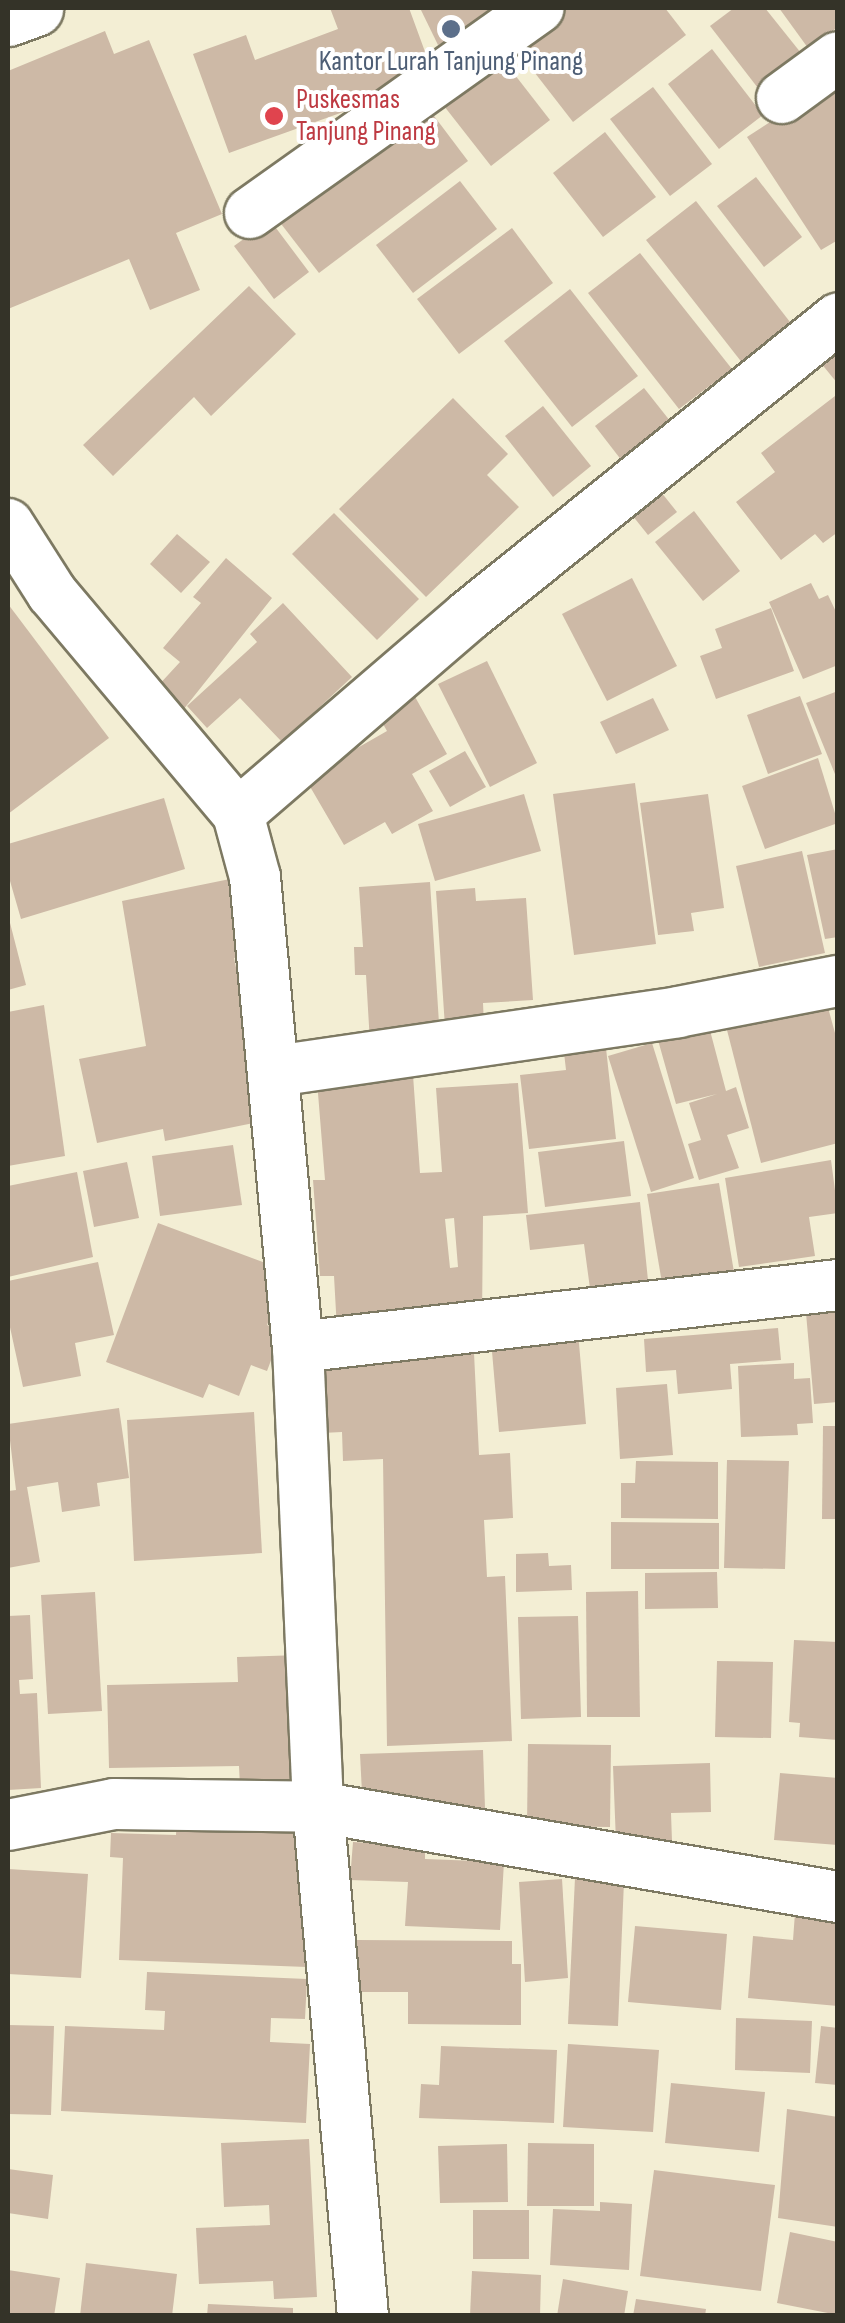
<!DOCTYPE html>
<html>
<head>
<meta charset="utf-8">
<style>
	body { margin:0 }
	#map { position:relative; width:845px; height:2323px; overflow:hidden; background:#f3eed4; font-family:"Sofia Sans Condensed",sans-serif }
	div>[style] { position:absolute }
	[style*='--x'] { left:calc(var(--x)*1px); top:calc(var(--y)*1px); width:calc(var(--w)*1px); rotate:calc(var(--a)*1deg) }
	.building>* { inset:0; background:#cdb9a6 }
	.roads { filter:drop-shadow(2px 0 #7d7962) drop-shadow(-2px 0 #7d7962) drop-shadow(0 2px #7d7962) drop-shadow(0 -2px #7d7962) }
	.minor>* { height:50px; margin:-25px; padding:0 25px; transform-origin:25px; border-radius:25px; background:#fff }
	.tertiary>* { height:55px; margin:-27.5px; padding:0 27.5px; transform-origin:27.5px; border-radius:27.5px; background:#fff }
	.dots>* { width:28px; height:28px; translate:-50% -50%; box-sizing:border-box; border:5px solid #fff; border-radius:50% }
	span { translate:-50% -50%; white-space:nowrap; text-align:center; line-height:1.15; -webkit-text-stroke:8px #fff; paint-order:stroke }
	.service-label { font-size:28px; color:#4e5e75 }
	.health-label { font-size:28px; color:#be3a42 }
	.left { translate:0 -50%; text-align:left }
	.frame { position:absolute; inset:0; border:10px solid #343328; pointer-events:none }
</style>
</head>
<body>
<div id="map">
	<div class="building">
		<div style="clip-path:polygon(330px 8px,409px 8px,435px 79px,229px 153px,193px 54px,246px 35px,255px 60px,338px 29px)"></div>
		<div style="clip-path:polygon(420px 8px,503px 8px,506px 13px,438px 45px)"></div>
		<div style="clip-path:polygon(564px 8px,665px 8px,686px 35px,573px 122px,514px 46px)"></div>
		<div style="clip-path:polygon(734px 8px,765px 8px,805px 58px,761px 92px,710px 26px)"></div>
		<div style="clip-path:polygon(779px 8px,838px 8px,838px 27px,808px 48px)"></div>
		<div style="clip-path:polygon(105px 31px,114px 54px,149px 40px,222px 214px,176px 233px,200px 290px,150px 310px,129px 259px,8px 309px,8px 71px)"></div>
		<div style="clip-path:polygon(712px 49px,763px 115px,719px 149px,668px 84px)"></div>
		<div style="clip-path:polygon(497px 52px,550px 120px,491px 166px,437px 97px)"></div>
		<div style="clip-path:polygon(838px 78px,838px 240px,821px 250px,747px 137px)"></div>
		<div style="clip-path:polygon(653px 87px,712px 164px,670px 196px,610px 119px)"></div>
		<div style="clip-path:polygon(425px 104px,468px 161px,319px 273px,275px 216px)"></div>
		<div style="clip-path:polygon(605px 132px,656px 197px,603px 237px,553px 173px)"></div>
		<div style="clip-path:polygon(756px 177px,802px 237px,764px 267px,717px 206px)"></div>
		<div style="clip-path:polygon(460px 181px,497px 229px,413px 293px,376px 245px)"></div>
		<div style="clip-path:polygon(696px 201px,797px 331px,747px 369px,646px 240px)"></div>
		<div style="clip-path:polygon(270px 220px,309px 272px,274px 299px,234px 246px)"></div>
		<div style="clip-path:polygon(512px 228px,553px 283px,459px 354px,417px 299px)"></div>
		<div style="clip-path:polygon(640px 253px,732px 369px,679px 409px,588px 293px)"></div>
		<div style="clip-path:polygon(249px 286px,296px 334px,211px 416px,194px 397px,113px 476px,83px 445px)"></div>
		<div style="clip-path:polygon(570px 289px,638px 376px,572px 427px,504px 341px)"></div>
		<div style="clip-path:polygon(838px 349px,838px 384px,820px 362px)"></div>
		<div style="clip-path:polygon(644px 388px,678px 431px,629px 470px,595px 426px)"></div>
		<div style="clip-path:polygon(835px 396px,838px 532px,823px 543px,815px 534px,781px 560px,736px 502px,775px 472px,761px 453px)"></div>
		<div style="clip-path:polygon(453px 398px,508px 454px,487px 475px,519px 507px,426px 597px,339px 509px)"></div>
		<div style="clip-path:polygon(543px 406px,591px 466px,553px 497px,505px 436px)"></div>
		<div style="clip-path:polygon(657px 487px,677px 512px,648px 535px,628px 510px)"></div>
		<div style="clip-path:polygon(694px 511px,740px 571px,703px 601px,655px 542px)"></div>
		<div style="clip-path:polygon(334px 513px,419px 599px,377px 640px,292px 554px)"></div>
		<div style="clip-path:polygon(177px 534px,210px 562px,181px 593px,150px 564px)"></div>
		<div style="clip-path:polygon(226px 558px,272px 598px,183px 710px,156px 688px,180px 662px,163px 648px,201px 603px,193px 597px)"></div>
		<div style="clip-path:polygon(632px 578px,677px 666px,607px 701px,562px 614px)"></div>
		<div style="clip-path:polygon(811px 583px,819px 599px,828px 595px,838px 616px,838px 665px,803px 679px,769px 602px)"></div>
		<div style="clip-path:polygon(283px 603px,352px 677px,282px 742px,240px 698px,207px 728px,187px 706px,257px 642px,250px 634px)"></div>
		<div style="clip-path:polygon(8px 604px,109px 738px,8px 814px)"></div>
		<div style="clip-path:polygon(771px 608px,794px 671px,716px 699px,700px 656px,722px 648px,715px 629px)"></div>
		<div style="clip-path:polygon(487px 661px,537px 763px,490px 787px,438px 684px)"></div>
		<div style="clip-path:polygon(838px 691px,838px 779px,837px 779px,806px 703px)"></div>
		<div style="clip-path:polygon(414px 695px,447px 754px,412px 774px,433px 811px,392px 834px,385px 822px,344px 845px,305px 778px,387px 731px,378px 715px)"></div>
		<div style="clip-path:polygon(800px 696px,822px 754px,768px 774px,747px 715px)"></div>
		<div style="clip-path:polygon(653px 698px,669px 730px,616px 754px,600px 722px)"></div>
		<div style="clip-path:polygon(465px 751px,486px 787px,450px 807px,429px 771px)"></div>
		<div style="clip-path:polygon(818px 758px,838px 823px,765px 849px,742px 786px)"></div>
		<div style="clip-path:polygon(635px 783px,656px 944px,574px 955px,553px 794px)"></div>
		<div style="clip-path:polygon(524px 794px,541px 851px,435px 881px,418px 824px)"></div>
		<div style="clip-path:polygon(708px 794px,724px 908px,691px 913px,694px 931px,658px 935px,640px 803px)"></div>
		<div style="clip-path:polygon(164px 798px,185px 869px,21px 919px,8px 874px,8px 844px)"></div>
		<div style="clip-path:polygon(838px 849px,838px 937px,825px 939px,807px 855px)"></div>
		<div style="clip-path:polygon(802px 851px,825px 953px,759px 967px,736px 866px)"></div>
		<div style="clip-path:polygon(230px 879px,246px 955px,234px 958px,268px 1120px,165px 1141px,163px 1129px,97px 1143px,79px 1059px,146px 1046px,122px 901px)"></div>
		<div style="clip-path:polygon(430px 882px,440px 1039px,370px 1043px,366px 975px,355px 975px,354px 947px,363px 947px,359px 887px)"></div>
		<div style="clip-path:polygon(475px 888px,476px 901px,526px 898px,533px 1000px,483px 1003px,484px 1025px,445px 1027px,436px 891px)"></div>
		<div style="clip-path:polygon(9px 919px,26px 985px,8px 990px,8px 920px)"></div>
		<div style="clip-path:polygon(827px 1004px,838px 1044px,838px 1143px,761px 1163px,727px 1030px)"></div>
		<div style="clip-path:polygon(44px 1005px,65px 1156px,8px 1166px,8px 1012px)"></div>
		<div style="clip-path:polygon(707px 1019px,726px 1091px,736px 1087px,749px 1128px,727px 1135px,739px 1168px,699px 1180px,688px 1144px,701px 1140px,689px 1103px,717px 1094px,676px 1104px,656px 1033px)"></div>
		<div style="clip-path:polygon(605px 1039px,616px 1139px,529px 1149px,520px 1075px,566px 1070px,563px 1044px)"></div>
		<div style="clip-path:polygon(652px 1043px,694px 1178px,651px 1192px,608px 1056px)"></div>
		<div style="clip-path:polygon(evenodd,413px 1075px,420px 1173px,442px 1172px,436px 1088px,518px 1083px,528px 1213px,483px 1216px,482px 1320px,337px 1330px,334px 1276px,320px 1276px,313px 1180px,325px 1180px,317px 1081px,413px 1075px,454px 1218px,458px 1267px,450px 1268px,445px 1219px,454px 1218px)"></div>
		<div style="clip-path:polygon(624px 1141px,631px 1196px,545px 1207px,538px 1152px)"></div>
		<div style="clip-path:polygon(233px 1145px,242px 1205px,160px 1216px,152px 1156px)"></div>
		<div style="clip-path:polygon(831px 1160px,838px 1213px,809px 1217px,815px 1256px,739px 1267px,725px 1178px)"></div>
		<div style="clip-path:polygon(127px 1162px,139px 1218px,94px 1227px,83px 1171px)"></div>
		<div style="clip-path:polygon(77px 1172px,93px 1257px,8px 1277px,8px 1186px)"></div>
		<div style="clip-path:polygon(719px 1183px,735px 1278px,663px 1289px,647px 1194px)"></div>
		<div style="clip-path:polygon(640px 1202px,649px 1290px,591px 1296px,584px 1244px,530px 1250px,526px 1215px)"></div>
		<div style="clip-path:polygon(158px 1223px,287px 1271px,267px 1325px,282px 1331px,267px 1371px,251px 1365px,239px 1396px,209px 1384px,203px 1398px,106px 1362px)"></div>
		<div style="clip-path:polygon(98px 1262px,114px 1335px,75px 1343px,81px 1376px,23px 1387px,8px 1318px,8px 1281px)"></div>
		<div style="clip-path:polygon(838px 1311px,838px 1402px,814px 1404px,806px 1313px)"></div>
		<div style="clip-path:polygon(778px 1328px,781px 1360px,730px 1364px,732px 1389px,678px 1394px,676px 1370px,646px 1372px,644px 1339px)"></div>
		<div style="clip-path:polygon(578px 1332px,586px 1424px,499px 1432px,491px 1340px)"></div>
		<div style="clip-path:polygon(474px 1353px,479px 1455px,510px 1453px,513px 1518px,484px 1520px,487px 1577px,505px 1576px,512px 1741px,387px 1746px,383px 1459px,343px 1461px,342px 1432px,322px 1433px,319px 1360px)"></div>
		<div style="clip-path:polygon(794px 1363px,794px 1379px,810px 1378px,813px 1423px,797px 1424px,798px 1435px,741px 1437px,738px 1366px)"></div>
		<div style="clip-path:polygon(667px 1384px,673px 1455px,620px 1459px,616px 1388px)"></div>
		<div style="clip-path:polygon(119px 1408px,129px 1478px,97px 1483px,100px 1506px,62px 1512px,58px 1482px,27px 1487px,40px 1562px,8px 1568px,8px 1491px,16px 1490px,8px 1424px)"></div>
		<div style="clip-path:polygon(254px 1412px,262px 1553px,134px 1561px,127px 1420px)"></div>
		<div style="clip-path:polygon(823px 1426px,838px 1426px,838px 1519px,822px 1519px)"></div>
		<div style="clip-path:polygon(727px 1460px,789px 1461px,785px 1569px,724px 1568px)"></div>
		<div style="clip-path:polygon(636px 1461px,718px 1462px,718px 1519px,621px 1518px,621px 1483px,635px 1483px)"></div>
		<div style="clip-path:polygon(611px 1522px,719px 1523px,719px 1569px,611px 1569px)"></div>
		<div style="clip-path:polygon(548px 1553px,549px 1566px,571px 1565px,572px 1590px,516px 1592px,516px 1554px)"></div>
		<div style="clip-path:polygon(717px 1572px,718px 1608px,645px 1609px,645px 1573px)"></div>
		<div style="clip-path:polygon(638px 1591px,640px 1717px,587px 1717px,586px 1592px)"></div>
		<div style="clip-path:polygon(95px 1592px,102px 1711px,48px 1714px,41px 1595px)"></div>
		<div style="clip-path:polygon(30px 1615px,33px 1679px,19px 1680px,20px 1694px,37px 1693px,41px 1788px,8px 1790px,8px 1616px)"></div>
		<div style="clip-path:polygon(578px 1616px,581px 1717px,521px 1719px,518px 1617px)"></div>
		<div style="clip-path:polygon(794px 1640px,838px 1642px,838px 1740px,799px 1737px,800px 1723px,789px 1722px)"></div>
		<div style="clip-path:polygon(300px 1655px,302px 1785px,240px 1786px,239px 1766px,109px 1768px,107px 1685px,238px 1682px,237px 1657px)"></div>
		<div style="clip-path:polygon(717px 1661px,773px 1662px,771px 1738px,715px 1737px)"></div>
		<div style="clip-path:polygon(528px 1744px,611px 1745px,610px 1827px,527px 1826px)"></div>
		<div style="clip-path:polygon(483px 1750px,485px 1808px,363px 1812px,360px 1754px)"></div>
		<div style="clip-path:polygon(710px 1763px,711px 1812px,671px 1813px,672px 1841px,616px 1842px,613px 1766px)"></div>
		<div style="clip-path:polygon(780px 1773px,838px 1778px,838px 1845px,774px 1840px)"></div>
		<div style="clip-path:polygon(177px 1814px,313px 1819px,307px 1967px,119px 1960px,123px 1858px,110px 1857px,111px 1833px,176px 1835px)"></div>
		<div style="clip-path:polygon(353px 1842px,425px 1846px,425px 1859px,504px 1862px,500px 1930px,405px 1926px,408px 1882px,350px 1880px)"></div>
		<div style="clip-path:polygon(8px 1869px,88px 1874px,81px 1978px,8px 1974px)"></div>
		<div style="clip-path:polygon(575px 1878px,624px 1881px,618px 2026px,568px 2024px)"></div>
		<div style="clip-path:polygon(562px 1879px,568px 1978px,525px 1982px,519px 1882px)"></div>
		<div style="clip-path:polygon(795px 1913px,838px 1916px,838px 2006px,748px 1998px,753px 1936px,793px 1940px)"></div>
		<div style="clip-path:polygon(635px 1926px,727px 1934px,721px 2010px,628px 2002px)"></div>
		<div style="clip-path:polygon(357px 1940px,512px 1941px,512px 1964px,521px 1964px,521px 2025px,408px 2024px,408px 1992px,356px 1992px)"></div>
		<div style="clip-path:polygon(147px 1972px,307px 1979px,305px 2019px,271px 2018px,270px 2042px,310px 2044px,306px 2123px,61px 2111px,65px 2026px,164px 2030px,165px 2011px,145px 2010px)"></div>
		<div style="clip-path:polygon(736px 2018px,812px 2021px,810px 2073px,735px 2070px)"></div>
		<div style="clip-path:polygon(8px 2025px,54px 2026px,51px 2115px,8px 2114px)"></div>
		<div style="clip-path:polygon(821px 2026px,838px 2028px,838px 2085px,815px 2083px)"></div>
		<div style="clip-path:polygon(568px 2044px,659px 2050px,653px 2132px,563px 2127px)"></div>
		<div style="clip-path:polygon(441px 2046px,557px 2050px,554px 2123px,419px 2118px,421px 2084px,439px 2085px)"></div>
		<div style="clip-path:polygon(671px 2083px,765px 2092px,759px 2152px,665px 2143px)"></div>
		<div style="clip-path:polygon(787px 2109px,838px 2117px,838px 2227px,778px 2218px)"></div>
		<div style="clip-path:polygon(309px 2139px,317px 2297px,274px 2299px,273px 2281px,199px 2284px,196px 2228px,270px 2225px,269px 2205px,224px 2207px,221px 2143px)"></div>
		<div style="clip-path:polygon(528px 2143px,594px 2144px,594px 2206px,527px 2206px)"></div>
		<div style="clip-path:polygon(507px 2144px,508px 2202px,440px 2203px,438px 2146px)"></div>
		<div style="clip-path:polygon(8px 2169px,53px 2175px,48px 2219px,8px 2213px)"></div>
		<div style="clip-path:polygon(654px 2170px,775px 2185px,761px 2291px,640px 2276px)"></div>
		<div style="clip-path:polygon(600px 2202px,632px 2204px,629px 2270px,550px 2265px,553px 2209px,600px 2211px)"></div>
		<div style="clip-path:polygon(473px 2210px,529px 2210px,529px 2259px,473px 2259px)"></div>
		<div style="clip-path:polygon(790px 2232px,838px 2242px,838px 2315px,777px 2303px)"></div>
		<div style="clip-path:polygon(86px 2263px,177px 2274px,172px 2316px,80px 2316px)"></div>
		<div style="clip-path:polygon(8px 2270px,60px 2278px,54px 2316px,8px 2316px)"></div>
		<div style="clip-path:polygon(472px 2271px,541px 2275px,540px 2316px,470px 2316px)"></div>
		<div style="clip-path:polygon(563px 2279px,628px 2291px,624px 2316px,557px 2316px)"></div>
		<div style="clip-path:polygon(636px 2299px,706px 2309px,705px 2316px,633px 2316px)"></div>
		<div style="clip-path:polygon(208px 2304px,293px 2308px,293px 2316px,207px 2316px)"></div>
	</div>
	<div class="roads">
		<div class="minor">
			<div style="--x:782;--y:98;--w:69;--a:-36.2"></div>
			<div style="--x:250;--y:213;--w:354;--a:-35.4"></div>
			<div style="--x:8;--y:524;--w:82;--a:57.5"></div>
			<div style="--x:52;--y:593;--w:289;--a:49.9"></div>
			<div style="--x:238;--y:814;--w:65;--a:74.9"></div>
			<div style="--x:255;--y:877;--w:472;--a:84.8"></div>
			<div style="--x:298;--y:1347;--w:460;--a:87.5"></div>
			<div style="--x:318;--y:1807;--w:511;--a:84.95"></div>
			<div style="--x:238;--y:814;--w:303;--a:-40.7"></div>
			<div style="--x:468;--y:616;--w:475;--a:-38.8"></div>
			<div style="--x:276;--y:1071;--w:406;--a:-8.3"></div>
			<div style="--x:678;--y:1012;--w:163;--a:-11"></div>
			<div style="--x:298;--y:1347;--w:544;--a:-6.55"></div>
			<div style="--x:8;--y:1825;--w:108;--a:-11.2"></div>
			<div style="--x:114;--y:1804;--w:204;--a:0.8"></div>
			<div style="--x:318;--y:1807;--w:528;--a:9.82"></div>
		</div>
		<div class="tertiary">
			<div style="--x:8;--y:18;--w:29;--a:-20"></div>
		</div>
	</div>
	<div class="dots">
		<div style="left:451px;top:29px;background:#5c6f8a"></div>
		<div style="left:274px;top:116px;background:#e0444e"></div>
	</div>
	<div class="service-label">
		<span style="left:451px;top:62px">Kantor Lurah Tanjung Pinang</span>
	</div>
	<div class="health-label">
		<span class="left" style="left:296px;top:116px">Puskesmas<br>Tanjung Pinang</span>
	</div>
	<div class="frame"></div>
</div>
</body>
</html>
